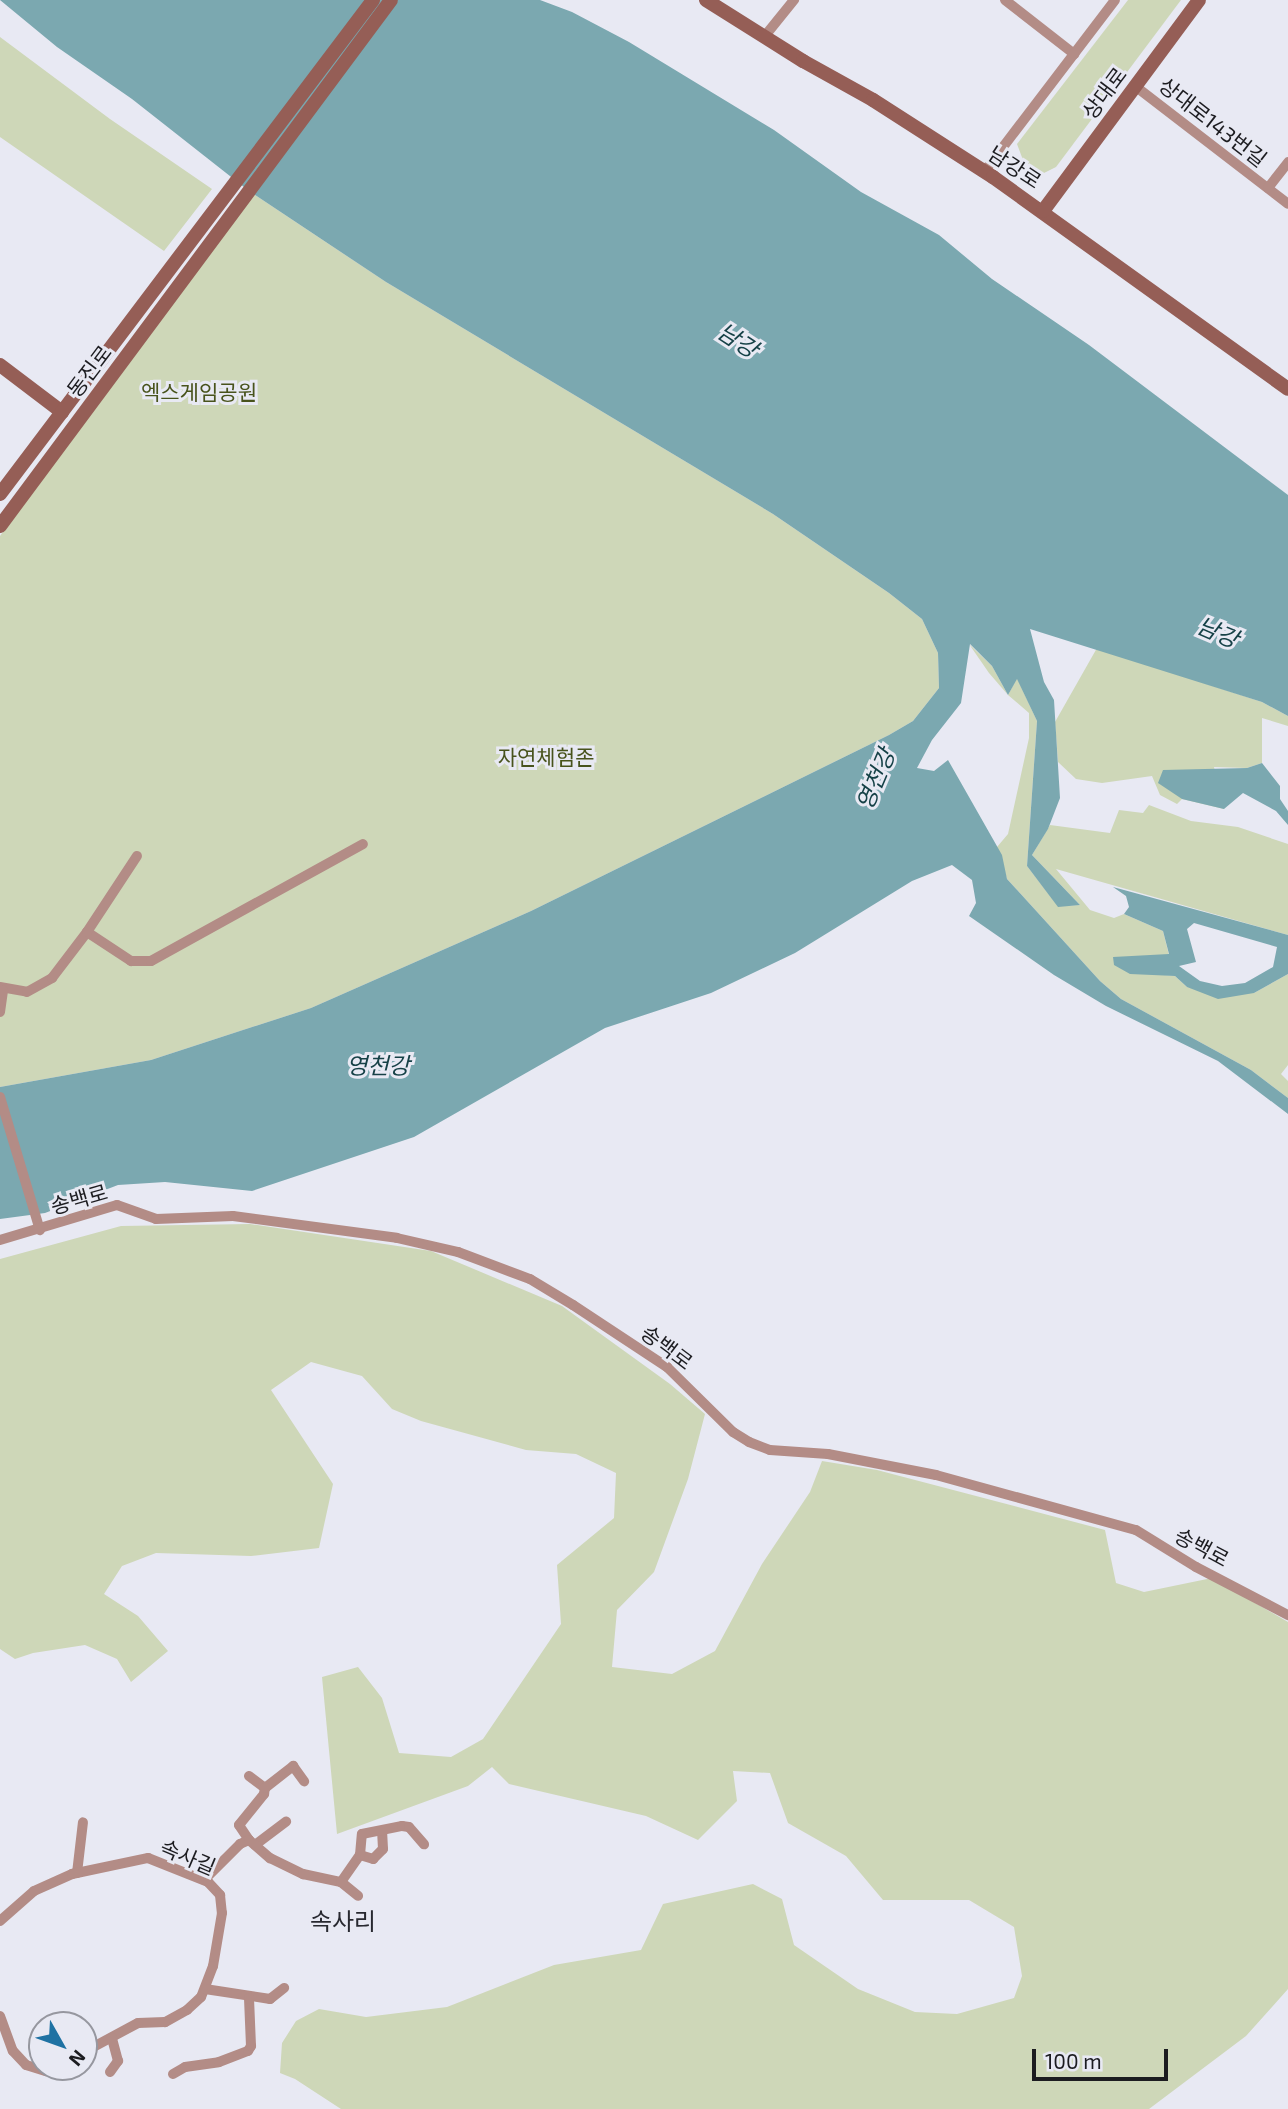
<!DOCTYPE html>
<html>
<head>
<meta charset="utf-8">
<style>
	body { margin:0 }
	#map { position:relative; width:1288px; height:2109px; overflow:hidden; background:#e8e9f3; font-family:"Exo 2","Noto Sans KR",sans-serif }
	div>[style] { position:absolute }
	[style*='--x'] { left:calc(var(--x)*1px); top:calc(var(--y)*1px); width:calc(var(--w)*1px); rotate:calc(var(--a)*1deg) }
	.green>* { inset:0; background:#ced7b8 }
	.water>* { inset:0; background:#7ba8b0 }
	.street>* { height:10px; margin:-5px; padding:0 5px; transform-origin:5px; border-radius:5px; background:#b38c86 }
	.secondary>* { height:14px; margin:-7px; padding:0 7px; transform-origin:7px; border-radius:7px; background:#955e56 }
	span { translate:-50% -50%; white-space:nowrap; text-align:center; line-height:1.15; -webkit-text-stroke:6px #e8e9f3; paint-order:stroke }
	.street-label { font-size:21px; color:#1c1c20 }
	.park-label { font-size:21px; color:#48531c }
	.water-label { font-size:23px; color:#164147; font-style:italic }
	.quarter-label { font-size:24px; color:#282930 }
	.north { position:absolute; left:28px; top:2011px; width:70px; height:70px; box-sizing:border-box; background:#e8e9f3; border:2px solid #96979f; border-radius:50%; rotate:130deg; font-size:19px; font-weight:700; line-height:28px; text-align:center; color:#1c1c20 }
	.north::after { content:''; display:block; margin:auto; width:24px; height:32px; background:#1f72a3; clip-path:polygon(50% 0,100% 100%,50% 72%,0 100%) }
	.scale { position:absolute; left:1032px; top:2049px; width:136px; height:32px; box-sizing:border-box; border:4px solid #1c1c20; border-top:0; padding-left:9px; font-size:21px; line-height:24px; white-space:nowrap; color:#1c1c20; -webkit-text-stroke:5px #e8e9f3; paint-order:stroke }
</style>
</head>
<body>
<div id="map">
	<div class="green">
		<div style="clip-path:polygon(1128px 0,1181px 0,1056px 167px,1042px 174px,1023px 160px,1017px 144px)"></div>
		<div style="clip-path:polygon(0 37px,110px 119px,212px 189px,164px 251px,0 137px)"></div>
		<div style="clip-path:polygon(249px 191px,386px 282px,773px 514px,889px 593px,922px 619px,938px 653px,939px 688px,913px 721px,889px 735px,531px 911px,311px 1008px,151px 1060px,0 1087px,0 536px)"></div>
		<div style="clip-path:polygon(969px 644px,992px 666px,1008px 695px,1017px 678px,1037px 721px,1027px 866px,1058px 906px,1080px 905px,1032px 855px,1050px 825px,1110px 833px,1119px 810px,1143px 813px,1149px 805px,1191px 821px,1238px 827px,1288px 844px,1288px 935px,1056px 869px,1090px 910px,1114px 918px,1124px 914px,1163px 931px,1169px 955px,1154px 974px,1175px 976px,1187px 987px,1254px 993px,1288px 974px,1288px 1065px,1281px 1074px,1288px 1081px,1288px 1098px,1251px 1070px,1121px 999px,1100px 981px,1007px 879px,997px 847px,1008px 834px,1029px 738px,1029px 713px,1008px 695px,989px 673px)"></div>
		<div style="clip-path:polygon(1097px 648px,1262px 702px,1288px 716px,1288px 726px,1262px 718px,1262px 763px,1247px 768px,1214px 767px,1224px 809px,1182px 799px,1177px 804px,1160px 795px,1152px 776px,1102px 783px,1076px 779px,1058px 762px,1055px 722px)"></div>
		<div style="clip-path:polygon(250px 1224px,431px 1251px,562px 1306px,670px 1384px,705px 1414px,688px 1479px,654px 1572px,617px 1610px,612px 1667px,672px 1674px,715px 1651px,762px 1564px,810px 1492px,822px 1461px,877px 1470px,1105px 1530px,1116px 1583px,1144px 1592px,1212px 1578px,1288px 1622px,1288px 1989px,1246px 2036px,1149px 2109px,341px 2109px,295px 2079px,280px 2073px,282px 2043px,296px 2021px,319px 2009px,366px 2017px,447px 2007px,554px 1965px,641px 1950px,663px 1904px,753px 1884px,782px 1899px,794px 1945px,858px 1989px,915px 2012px,957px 2014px,1014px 1998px,1022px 1976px,1014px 1927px,969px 1900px,883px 1900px,846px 1856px,788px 1823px,770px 1773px,733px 1771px,737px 1801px,698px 1840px,646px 1816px,509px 1784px,492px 1767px,468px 1786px,337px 1834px,322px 1677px,358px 1667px,382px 1698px,399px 1753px,451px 1757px,483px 1739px,561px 1624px,557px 1565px,614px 1518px,616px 1473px,576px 1454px,526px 1450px,421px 1421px,392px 1409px,362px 1376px,311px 1362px,271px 1390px,333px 1484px,319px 1548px,251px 1556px,156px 1553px,122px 1566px,104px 1594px,138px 1616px,168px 1651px,131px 1682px,117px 1659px,85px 1645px,33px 1653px,15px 1659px,0 1649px,0 1259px,121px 1226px)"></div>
	</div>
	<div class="water">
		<div style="clip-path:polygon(0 0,540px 0,572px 12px,629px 42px,774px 130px,861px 192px,939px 235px,992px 279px,1089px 345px,1288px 495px,1288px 716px,1262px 702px,1030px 629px,1044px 682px,1054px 700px,1060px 798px,1048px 829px,1032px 855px,1080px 905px,1058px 907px,1027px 866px,1037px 721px,1017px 679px,1008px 695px,992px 666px,970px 644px,961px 703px,932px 740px,917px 768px,934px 771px,948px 760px,1002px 855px,1007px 879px,1100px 981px,1121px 999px,1251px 1070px,1288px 1098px,1288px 1114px,1218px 1061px,1106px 1006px,1054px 975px,969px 916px,976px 903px,972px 880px,952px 865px,912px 881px,795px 953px,711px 993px,605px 1028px,414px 1137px,252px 1191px,165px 1182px,118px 1185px,45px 1213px,0 1219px,0 1087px,151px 1060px,311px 1008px,531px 911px,889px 735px,913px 721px,939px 688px,938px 653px,922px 619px,889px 593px,773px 514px,386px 282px,249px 191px,132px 99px,57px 47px)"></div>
		<div style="clip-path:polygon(1262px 763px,1280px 786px,1280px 799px,1288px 811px,1288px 825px,1276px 811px,1243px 793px,1224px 809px,1182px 799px,1158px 783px,1163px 770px,1247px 768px)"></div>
		<div style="clip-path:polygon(evenodd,1113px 887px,1288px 935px,1288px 974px,1254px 993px,1218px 999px,1187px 987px,1175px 976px,1130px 974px,1114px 965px,1113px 957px,1169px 954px,1163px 931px,1124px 914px,1129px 907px,1126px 896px,1113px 887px,1194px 923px,1277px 947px,1273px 967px,1245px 983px,1222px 986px,1200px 981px,1179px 966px,1196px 962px,1187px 929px,1194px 923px)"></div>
	</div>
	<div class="street">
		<div style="--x:1005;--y:0;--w:88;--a:38"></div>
		<div style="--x:764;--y:37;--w:48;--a:-51"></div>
		<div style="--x:1135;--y:86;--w:193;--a:37.6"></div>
		<div style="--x:984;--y:172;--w:216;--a:-52.7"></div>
		<div style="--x:1268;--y:188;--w:33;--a:-52"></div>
		<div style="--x:87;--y:932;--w:53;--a:33.4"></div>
		<div style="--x:131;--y:961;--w:20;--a:0"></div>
		<div style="--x:151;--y:961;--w:242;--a:-28.9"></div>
		<div style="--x:0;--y:987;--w:27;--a:10"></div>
		<div style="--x:27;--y:992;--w:29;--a:-29"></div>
		<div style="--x:52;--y:978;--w:58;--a:-52.7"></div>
		<div style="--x:87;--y:932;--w:91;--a:-56.7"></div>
		<div style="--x:0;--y:1012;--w:22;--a:-82"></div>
		<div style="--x:0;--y:1097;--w:139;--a:73.3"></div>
		<div style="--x:0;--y:1240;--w:122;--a:-16.7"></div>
		<div style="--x:117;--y:1205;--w:41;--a:19.7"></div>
		<div style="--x:156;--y:1219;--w:77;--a:-2.2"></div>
		<div style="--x:233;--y:1216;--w:165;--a:7.6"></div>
		<div style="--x:397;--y:1238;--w:63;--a:12.9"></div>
		<div style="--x:458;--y:1252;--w:77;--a:20.6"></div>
		<div style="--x:530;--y:1279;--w:50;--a:31.2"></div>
		<div style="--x:573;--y:1305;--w:113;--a:33.4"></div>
		<div style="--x:667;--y:1367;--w:93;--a:44.6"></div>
		<div style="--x:733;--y:1432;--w:19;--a:32"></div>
		<div style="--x:749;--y:1442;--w:22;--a:21"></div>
		<div style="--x:770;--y:1450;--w:58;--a:3.9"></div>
		<div style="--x:828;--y:1454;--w:110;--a:11"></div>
		<div style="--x:936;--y:1475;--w:207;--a:15.4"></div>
		<div style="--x:1136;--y:1530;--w:70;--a:31.7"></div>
		<div style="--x:1196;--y:1567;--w:104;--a:27.6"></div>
		<div style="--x:249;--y:1776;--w:20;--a:37"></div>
		<div style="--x:249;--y:1840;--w:18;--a:-124"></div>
		<div style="--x:239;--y:1825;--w:40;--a:-51"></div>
		<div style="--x:264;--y:1794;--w:6;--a:-81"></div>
		<div style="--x:265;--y:1788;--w:36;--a:-38"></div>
		<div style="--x:293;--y:1766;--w:19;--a:54"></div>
		<div style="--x:255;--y:1845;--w:39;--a:-37"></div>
		<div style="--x:360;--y:1855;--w:14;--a:17"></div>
		<div style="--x:373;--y:1859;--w:14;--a:-45"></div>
		<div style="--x:383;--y:1849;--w:17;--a:-93"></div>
		<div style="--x:77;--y:1873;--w:51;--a:-83.3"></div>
		<div style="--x:204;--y:1880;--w:51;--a:-45"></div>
		<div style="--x:240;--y:1844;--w:10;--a:-24"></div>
		<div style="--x:249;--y:1840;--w:28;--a:41"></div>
		<div style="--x:270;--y:1858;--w:37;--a:26"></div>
		<div style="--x:303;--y:1874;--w:39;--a:12"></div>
		<div style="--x:341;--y:1882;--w:33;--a:-55"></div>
		<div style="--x:360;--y:1855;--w:21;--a:-85"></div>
		<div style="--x:362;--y:1834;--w:41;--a:-11.3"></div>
		<div style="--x:402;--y:1826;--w:7;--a:8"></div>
		<div style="--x:409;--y:1827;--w:23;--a:49"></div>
		<div style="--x:341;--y:1882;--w:22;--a:39"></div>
		<div style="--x:0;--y:1921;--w:45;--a:-41.4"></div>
		<div style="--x:34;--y:1891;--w:42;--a:-24.1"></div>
		<div style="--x:72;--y:1874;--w:78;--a:-11.9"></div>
		<div style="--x:148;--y:1858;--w:65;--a:21.8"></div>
		<div style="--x:208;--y:1882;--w:18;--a:47"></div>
		<div style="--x:220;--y:1895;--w:18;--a:84"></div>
		<div style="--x:222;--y:1913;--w:54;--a:99.6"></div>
		<div style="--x:213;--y:1966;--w:33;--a:111"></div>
		<div style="--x:201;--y:1997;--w:19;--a:137"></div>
		<div style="--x:187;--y:2010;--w:25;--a:151"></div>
		<div style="--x:165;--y:2022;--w:27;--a:178"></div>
		<div style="--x:138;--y:2023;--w:61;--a:151.8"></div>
		<div style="--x:205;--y:1989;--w:66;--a:8.7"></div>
		<div style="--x:270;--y:1999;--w:18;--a:-38"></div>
		<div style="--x:0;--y:2016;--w:37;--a:70"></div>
		<div style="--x:13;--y:2051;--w:19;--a:47"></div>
		<div style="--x:26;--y:2065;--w:21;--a:17"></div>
		<div style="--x:46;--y:2071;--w:8;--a:-30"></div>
		<div style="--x:110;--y:2072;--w:14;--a:-54"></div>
		<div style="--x:118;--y:2061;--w:24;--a:-105"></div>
		<div style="--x:173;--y:2074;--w:14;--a:-30"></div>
		<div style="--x:185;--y:2067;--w:34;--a:-8"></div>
		<div style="--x:219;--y:2062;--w:31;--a:-21"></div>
		<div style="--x:248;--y:2051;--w:6;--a:-59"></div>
		<div style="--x:251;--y:2046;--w:48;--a:-92.4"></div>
	</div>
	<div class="secondary">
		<div style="--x:706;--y:0;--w:115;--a:32.2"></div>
		<div style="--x:803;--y:61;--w:80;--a:29.1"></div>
		<div style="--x:873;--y:100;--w:143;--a:32.7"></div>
		<div style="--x:993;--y:177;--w:363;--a:35.7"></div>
		<div style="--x:1043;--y:211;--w:262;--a:-53.5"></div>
		<div style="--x:0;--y:365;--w:78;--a:37.2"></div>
		<div style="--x:0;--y:494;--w:619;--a:-52.94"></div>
		<div style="--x:0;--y:526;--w:655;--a:-53.37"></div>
	</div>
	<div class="street-label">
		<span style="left:1104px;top:93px;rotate:-53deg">상대로</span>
		<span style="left:1213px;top:122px;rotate:38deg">상대로143번길</span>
		<span style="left:1015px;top:167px;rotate:33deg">남강로</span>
		<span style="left:89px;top:371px;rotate:-53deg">동진로</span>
		<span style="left:79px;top:1199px;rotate:-16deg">송백로</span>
		<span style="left:667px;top:1347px;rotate:37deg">송백로</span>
		<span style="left:1202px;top:1547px;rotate:28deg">송백로</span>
		<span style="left:188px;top:1857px;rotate:23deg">속사길</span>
	</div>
	<div class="park-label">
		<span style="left:199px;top:392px">엑스게임공원</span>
		<span style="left:546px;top:757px">자연체험존</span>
	</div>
	<div class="water-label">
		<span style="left:738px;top:340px;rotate:33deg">남강</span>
		<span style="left:1218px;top:632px;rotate:23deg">남강</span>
		<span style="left:875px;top:779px;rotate:-67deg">영천강</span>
		<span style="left:378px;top:1065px">영천강</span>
	</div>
	<div class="quarter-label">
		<span style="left:343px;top:1921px">속사리</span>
	</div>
	<div class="north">N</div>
	<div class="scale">100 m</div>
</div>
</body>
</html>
